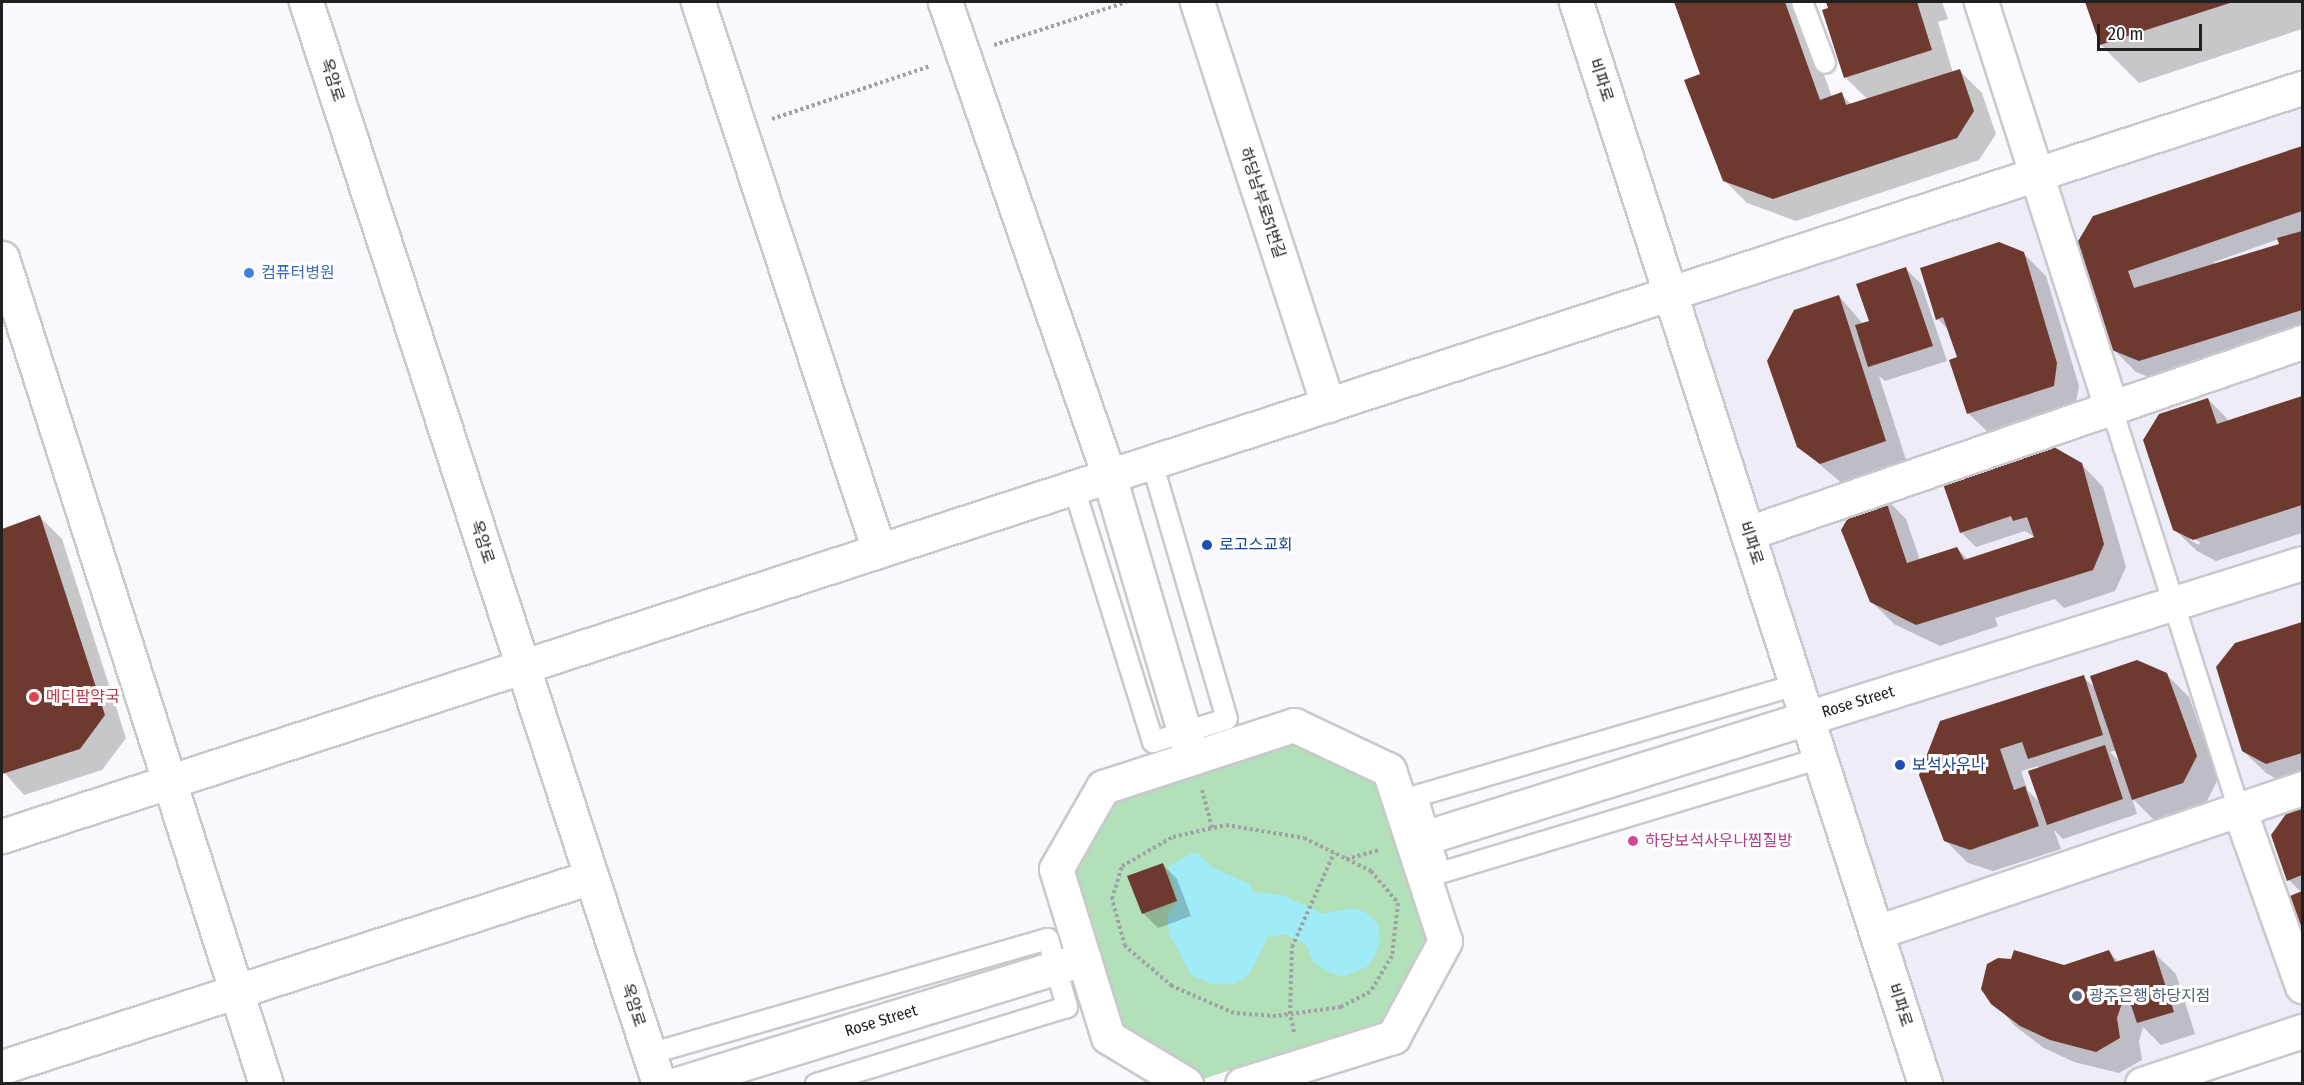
<!DOCTYPE html>
<html>
<head>
<meta charset="utf-8">
<style>
	body { margin:0 }
	#map { position:relative; width:2304px; height:1085px; overflow:hidden; background:#f9f8fc; font-family:"Fira Sans Condensed","Noto Sans KR",sans-serif }
	div>[style] { position:absolute }
	[style*='--x'] { left:calc(var(--x)*1px); top:calc(var(--y)*1px); width:calc(var(--w)*1px); rotate:calc(var(--a)*1deg) }
	.built>* { inset:0; background:#eeecf7 }
	.green>* { inset:0; background:#b2e0b8 }
	.water>* { inset:0; background:#9febf8 }
	.shadow>* { inset:0; background:#0003 }
	.building>* { inset:0; background:#6e3a2f }
	.path>* { height:4px; margin-top:-2px; transform-origin:0; background:repeating-linear-gradient(90deg,#a1a1a4 0 3px,transparent 0 6px) }
	.roads { filter:drop-shadow(2px 0 #c9c8cc) drop-shadow(-2px 0 #c9c8cc) drop-shadow(0 2px #c9c8cc) drop-shadow(0 -2px #c9c8cc) }
	.lane>* { height:20px; margin:-10px; padding:0 10px; transform-origin:10px; border-radius:10px; background:#fff }
	.street>* { height:33px; margin:-16.5px; padding:0 16.5px; transform-origin:16.5px; border-radius:16.5px; background:#fff }
	.secondary>* { height:33px; margin:-16.5px; padding:0 16.5px; transform-origin:16.5px; border-radius:16.5px; background:#fff }
	.dots>* { width:16px; height:16px; translate:-50% -50%; box-sizing:border-box; border:3px solid #fff; border-radius:50% }
	span { translate:-50% -50%; white-space:nowrap; text-align:center; line-height:1.15; -webkit-text-stroke:6px #fff; paint-order:stroke }
	.street-label { font-size:16px; color:#202021 }
	.shop-label { font-size:16px; color:#366cbe }
	.left { translate:0 -50%; text-align:left }
	.transit-label { font-size:16px; color:#164399 }
	.health-label { font-size:16px; color:#be3a42 }
	.hotel-label { font-size:16px; color:#b23c85 }
	.service-label { font-size:16px; color:#4e5e75 }
	.frame { position:absolute; inset:0; border:3px solid #202021; pointer-events:none }
	.scale { position:absolute; left:2097px; top:24px; width:105px; height:27px; box-sizing:border-box; border:3px solid #202021; border-top:0; padding-left:8px; font-size:18px; line-height:21px; white-space:nowrap; color:#202021; -webkit-text-stroke:4px #fff; paint-order:stroke }
</style>
</head>
<body>
<div id="map">
	<div class="built">
		<div style="clip-path:polygon(2302px 88px,2302px 1031px,2142px 1083px,1925px 1083px,1670px 294px)"></div>
	</div>
	<div class="green">
		<div style="clip-path:polygon(1291px 738px,1376px 781px,1426px 938px,1383px 1021px,1200px 1080px,1121px 1032px,1073px 865px,1109px 797px)"></div>
	</div>
	<div class="water">
		<div style="clip-path:polygon(1192px 853px,1198px 853px,1213px 868px,1248px 883px,1254px 892px,1283px 895px,1323px 914px,1352px 908px,1365px 912px,1378px 923px,1380px 941px,1375px 956px,1368px 966px,1344px 977px,1326px 971px,1313px 961px,1306px 944px,1285px 934px,1268px 937px,1249px 975px,1234px 984px,1212px 984px,1191px 975px,1169px 933px,1167px 917px,1178px 900px,1168px 867px)"></div>
	</div>
	<div class="shadow">
		<div style="clip-path:polygon(1676px 2px,1798px 2px,1832px 97px,1841px 94px,1852px 105px,1868px 100px,1845px 77px,1828px 2px,1942px 2px,1948px 19px,1938px 22px,1953px 73px,1960px 71px,1982px 93px,1996px 134px,1979px 160px,1796px 221px,1747px 203px,1724px 180px,1702px 75px)"></div>
		<div style="clip-path:polygon(2087px 2px,2302px 2px,2302px 29px,2139px 83px,2101px 45px)"></div>
		<div style="clip-path:polygon(evenodd,2302px 147px,2302px 339px,2162px 382px,2136px 372px,2114px 350px,2094px 217px,2302px 147px,2279px 239px,2282px 250px,2215px 265px,2214px 262px,2279px 239px)"></div>
		<div style="clip-path:polygon(2023px 253px,2046px 276px,2079px 386px,2075px 408px,1991px 435px,1968px 413px,1959px 358px,1949px 331px,1938px 319px)"></div>
		<div style="clip-path:polygon(1906px 269px,1921px 284px,1947px 361px,1885px 381px,1879px 376px,1907px 463px,1844px 485px,1799px 447px,1839px 296px,1863px 324px,1871px 322px)"></div>
		<div style="clip-path:polygon(evenodd,2208px 399px,2230px 422px,2302px 399px,2302px 533px,2216px 561px,2197px 551px,2174px 529px,2208px 399px,2190px 537px,2200px 542px,2199px 545px,2190px 540px,2190px 537px)"></div>
		<div style="clip-path:polygon(2081px 464px,2103px 487px,2126px 567px,2115px 591px,2064px 608px,2055px 599px,1995px 618px,1998px 626px,1940px 646px,1894px 624px,1871px 601px,1884px 497px,1906px 519px,1920px 560px,1957px 548px,1968px 560px,2036px 538px,2025px 531px,1976px 547px,1961px 532px)"></div>
		<div style="clip-path:polygon(40px 517px,62px 539px,126px 738px,102px 770px,24px 795px,2px 770px,2px 531px)"></div>
		<div style="clip-path:polygon(2302px 623px,2302px 782px,2289px 786px,2266px 773px,2243px 751px,2236px 645px)"></div>
		<div style="clip-path:polygon(evenodd,2166px 674px,2189px 697px,2218px 779px,2205px 805px,2155px 821px,2132px 798px,2137px 814px,2063px 839px,2054px 830px,2061px 849px,1993px 871px,1968px 863px,1945px 840px,1921px 775px,2083px 677px,2096px 689px,2166px 674px,2117px 750px,2121px 763px,2110px 752px,2117px 750px,2166px 674px,2038px 766px,2039px 769px,2041px 804px,2028px 791px,2021px 771px,2038px 766px)"></div>
		<div style="clip-path:polygon(2302px 809px,2302px 928px,2292px 897px,2302px 893px,2289px 880px,2287px 815px)"></div>
		<div style="clip-path:polygon(1162px 864px,1177px 879px,1191px 916px,1158px 928px,1143px 913px)"></div>
		<div style="clip-path:polygon(2109px 952px,2119px 962px,2153px 952px,2176px 974px,2195px 1034px,2161px 1045px,2143px 1027px,2139px 1041px,2142px 1060px,2119px 1073px,2074px 1062px,2044px 1048px,2015px 1026px,1983px 989px,1988px 965px,2064px 967px)"></div>
	</div>
	<div class="building">
		<div style="clip-path:polygon(1674px 2px,1785px 2px,1820px 100px,1842px 92px,1846px 105px,1960px 69px,1974px 111px,1957px 138px,1773px 199px,1723px 181px,1684px 80px,1700px 74px)"></div>
		<div style="clip-path:polygon(1826px 2px,1917px 2px,1932px 50px,1844px 78px,1822px 10px,1828px 8px)"></div>
		<div style="clip-path:polygon(2085px 2px,2233px 2px,2100px 45px)"></div>
		<div style="clip-path:polygon(2302px 146px,2302px 211px,2128px 271px,2134px 288px,2279px 244px,2277px 238px,2302px 231px,2302px 310px,2139px 361px,2112px 350px,2077px 243px,2093px 216px)"></div>
		<div style="clip-path:polygon(1999px 242px,2024px 252px,2057px 363px,2054px 386px,1967px 414px,1949px 360px,1957px 357px,1943px 317px,1936px 320px,1920px 268px)"></div>
		<div style="clip-path:polygon(1906px 267px,1933px 346px,1868px 367px,1855px 325px,1869px 321px,1856px 284px)"></div>
		<div style="clip-path:polygon(1839px 295px,1886px 441px,1820px 464px,1797px 447px,1767px 361px,1794px 310px)"></div>
		<div style="clip-path:polygon(2302px 396px,2302px 505px,2193px 540px,2173px 530px,2143px 440px,2159px 414px,2208px 398px,2217px 424px)"></div>
		<div style="clip-path:polygon(2052px 446px,2082px 463px,2104px 544px,2093px 570px,1916px 625px,1870px 602px,1841px 530px,1856px 504px,1884px 495px,1907px 563px,1957px 547px,1964px 560px,2034px 537px,2027px 517px,2013px 521px,2011px 516px,1960px 533px,1943px 484px)"></div>
		<div style="clip-path:polygon(40px 515px,105px 715px,80px 749px,2px 774px,2px 529px)"></div>
		<div style="clip-path:polygon(2302px 622px,2302px 753px,2266px 764px,2242px 751px,2216px 667px,2235px 643px)"></div>
		<div style="clip-path:polygon(2137px 660px,2167px 673px,2197px 756px,2183px 783px,2132px 800px,2090px 676px)"></div>
		<div style="clip-path:polygon(2084px 675px,2103px 735px,2028px 759px,2022px 742px,2000px 749px,2014px 790px,2025px 786px,2039px 826px,1970px 850px,1944px 841px,1919px 775px,1940px 721px)"></div>
		<div style="clip-path:polygon(2105px 745px,2123px 799px,2047px 825px,2028px 771px)"></div>
		<div style="clip-path:polygon(2302px 808px,2302px 875px,2287px 881px,2271px 835px,2286px 814px)"></div>
		<div style="clip-path:polygon(1163px 863px,1177px 901px,1142px 914px,1127px 876px)"></div>
		<div style="clip-path:polygon(2302px 891px,2302px 931px,2290px 896px)"></div>
		<div style="clip-path:polygon(2014px 950px,2064px 965px,2109px 950px,2115px 962px,2154px 950px,2174px 1012px,2137px 1023px,2130px 1002px,2122px 1003px,2117px 1018px,2120px 1038px,2096px 1052px,2050px 1040px,2020px 1026px,1991px 1004px,1981px 989px,1987px 964px,1998px 958px,2011px 959px)"></div>
	</div>
	<div class="path">
		<div style="--x:994;--y:45;--w:139;--a:-18"></div>
		<div style="--x:772;--y:119;--w:167;--a:-18.5"></div>
		<div style="--x:1202;--y:790;--w:39;--a:75"></div>
		<div style="--x:1226;--y:825;--w:79;--a:9.5"></div>
		<div style="--x:1304;--y:838;--w:75;--a:26.2"></div>
		<div style="--x:1371;--y:871;--w:42;--a:49.8"></div>
		<div style="--x:1398;--y:903;--w:53;--a:96.5"></div>
		<div style="--x:1392;--y:956;--w:42;--a:121.4"></div>
		<div style="--x:1370;--y:992;--w:33;--a:153"></div>
		<div style="--x:1341;--y:1007;--w:66;--a:172.1"></div>
		<div style="--x:1276;--y:1016;--w:42;--a:-175.9"></div>
		<div style="--x:1234;--y:1013;--w:68;--a:-156.5"></div>
		<div style="--x:1172;--y:986;--w:62;--a:-139.6"></div>
		<div style="--x:1125;--y:946;--w:49;--a:-105.5"></div>
		<div style="--x:1112;--y:899;--w:34;--a:-73"></div>
		<div style="--x:1122;--y:866;--w:59;--a:-29.6"></div>
		<div style="--x:1173;--y:837;--w:54;--a:-12.8"></div>
		<div style="--x:1346;--y:859;--w:34;--a:-15"></div>
		<div style="--x:1294;--y:1032;--w:18;--a:-103"></div>
		<div style="--x:1290;--y:1014;--w:67;--a:-88.3"></div>
		<div style="--x:1292;--y:947;--w:103;--a:-65.9"></div>
	</div>
	<div class="roads">
		<div class="lane">
			<div style="--x:1802;--y:2;--w:65;--a:69.3"></div>
			<div style="--x:2111;--y:406;--w:423;--a:72.4"></div>
			<div style="--x:1074;--y:488;--w:266;--a:72.7"></div>
			<div style="--x:1153;--y:742;--w:77;--a:-17.3"></div>
			<div style="--x:1227;--y:719;--w:268;--a:-106.3"></div>
			<div style="--x:1796;--y:685;--w:395;--a:163.7"></div>
			<div style="--x:1417;--y:796;--w:80;--a:73.4"></div>
			<div style="--x:1440;--y:873;--w:397;--a:-16.8"></div>
			<div style="--x:649;--y:1054;--w:415;--a:-16.1"></div>
			<div style="--x:1048;--y:939;--w:71;--a:74.4"></div>
			<div style="--x:1067;--y:1007;--w:263;--a:162.9"></div>
		</div>
		<div class="street">
			<div style="--x:698;--y:2;--w:578;--a:71.75"></div>
			<div style="--x:945;--y:2;--w:502;--a:70.91"></div>
			<div style="--x:1109;--y:476;--w:294;--a:73.6"></div>
			<div style="--x:1197;--y:2;--w:424;--a:72"></div>
			<div style="--x:1981;--y:2;--w:424;--a:72.2"></div>
			<div style="--x:2;--y:258;--w:867;--a:72.28"></div>
			<div style="--x:1748;--y:533;--w:586;--a:-19.02"></div>
			<div style="--x:2239;--y:809;--w:188;--a:70.4"></div>
			<div style="--x:1414;--y:841;--w:930;--a:-17.38"></div>
			<div style="--x:1877;--y:932;--w:449;--a:-18.7"></div>
			<div style="--x:2;--y:1067;--w:619;--a:-17.88"></div>
			<div style="--x:677;--y:1084;--w:426;--a:-17.1"></div>
			<div style="--x:1186;--y:1084;--w:91;--a:-148.9"></div>
			<div style="--x:1108;--y:1037;--w:176;--a:-107.2"></div>
			<div style="--x:1056;--y:869;--w:95;--a:-60.2"></div>
			<div style="--x:1103;--y:787;--w:201;--a:-18"></div>
			<div style="--x:1294;--y:725;--w:105;--a:25.3"></div>
			<div style="--x:1389;--y:770;--w:180;--a:71.9"></div>
			<div style="--x:1445;--y:941;--w:109;--a:118.4"></div>
			<div style="--x:1393;--y:1037;--w:158;--a:162.7"></div>
		</div>
		<div class="secondary">
			<div style="--x:306;--y:2;--w:1138;--a:71.93"></div>
			<div style="--x:1576;--y:2;--w:1137;--a:72.12"></div>
			<div style="--x:2;--y:836;--w:2419;--a:-18.02"></div>
			<div style="--x:2142;--y:1084;--w:169;--a:-18.3"></div>
		</div>
	</div>
	<div class="dots">
		<div style="left:249px;top:273px;background:#3f7fe0"></div>
		<div style="left:1207px;top:545px;background:#1a4fb4"></div>
		<div style="left:34px;top:697px;background:#e0444e"></div>
		<div style="left:1900px;top:765px;background:#1a4fb4"></div>
		<div style="left:1633px;top:841px;background:#d1479c"></div>
		<div style="left:2077px;top:996px;background:#5c6f8a"></div>
	</div>
	<div class="street-label">
		<span style="left:332px;top:80px;rotate:72deg">옥암로</span>
		<span style="left:1601px;top:80px;rotate:72deg">비파로</span>
		<span style="left:1262px;top:203px;rotate:72deg">하당남부로51번길</span>
		<span style="left:482px;top:542px;rotate:72deg">옥암로</span>
		<span style="left:1751px;top:543px;rotate:72deg">비파로</span>
		<span style="left:1858px;top:702px;rotate:-17deg">Rose Street</span>
		<span style="left:633px;top:1005px;rotate:72deg">옥암로</span>
		<span style="left:1900px;top:1005px;rotate:72deg">비파로</span>
		<span style="left:881px;top:1021px;rotate:-17deg">Rose Street</span>
	</div>
	<div class="shop-label">
		<span class="left" style="left:261px;top:273px">컴퓨터병원</span>
	</div>
	<div class="transit-label">
		<span class="left" style="left:1219px;top:545px">로고스교회</span>
		<span class="left" style="left:1912px;top:765px">보석사우나</span>
	</div>
	<div class="health-label">
		<span class="left" style="left:46px;top:697px">메디팜약국</span>
	</div>
	<div class="hotel-label">
		<span class="left" style="left:1645px;top:841px">하당보석사우나찜질방</span>
	</div>
	<div class="service-label">
		<span class="left" style="left:2089px;top:996px">광주은행 하당지점</span>
	</div>
	<div class="frame"></div>
	<div class="scale">20 m</div>
</div>
</body>
</html>
